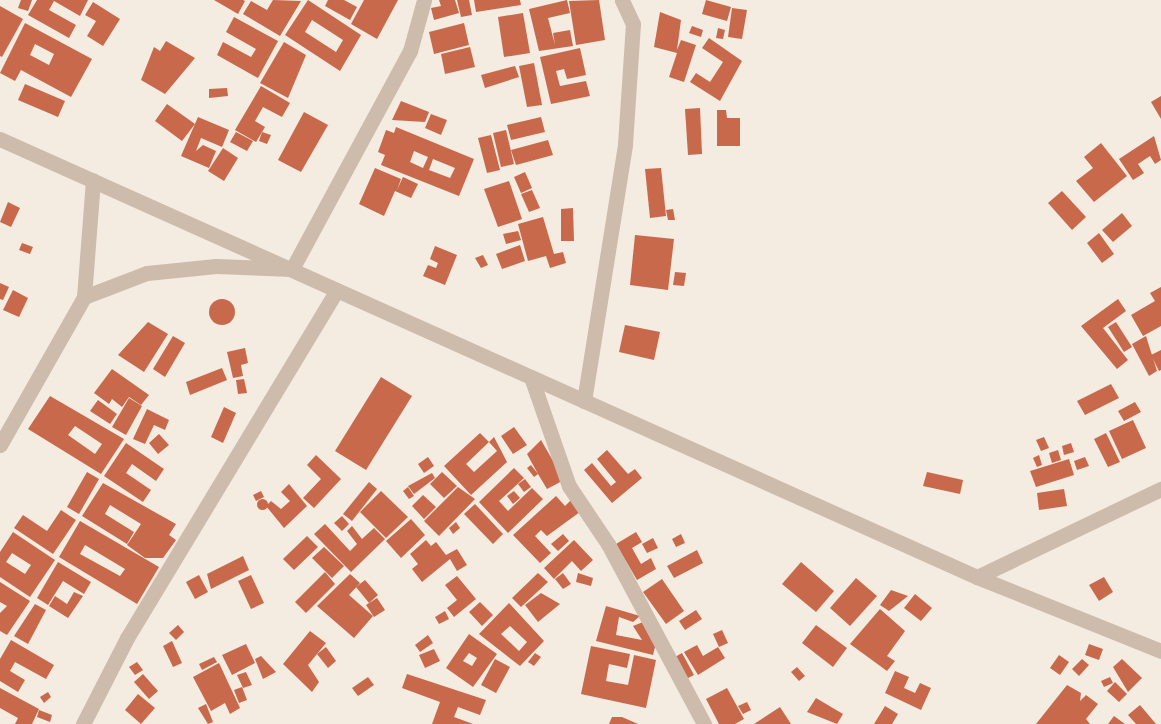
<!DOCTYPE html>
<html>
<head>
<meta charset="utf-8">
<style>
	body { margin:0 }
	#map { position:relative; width:1161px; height:724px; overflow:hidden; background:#f4ebe1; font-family:"DM Sans",sans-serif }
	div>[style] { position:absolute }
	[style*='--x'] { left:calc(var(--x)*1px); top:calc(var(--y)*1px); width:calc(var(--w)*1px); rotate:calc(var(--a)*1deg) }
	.building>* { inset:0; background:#c8694b }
	.round { border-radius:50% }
	.minor>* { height:15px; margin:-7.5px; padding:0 7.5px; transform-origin:7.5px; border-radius:7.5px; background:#cdbbac }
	span { translate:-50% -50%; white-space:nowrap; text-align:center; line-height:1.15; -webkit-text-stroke:5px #fbf5ee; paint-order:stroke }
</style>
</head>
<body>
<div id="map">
	<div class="building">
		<div style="clip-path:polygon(21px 0,32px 0,28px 11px,18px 8px)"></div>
		<div style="clip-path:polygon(37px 0,88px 0,80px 16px,54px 1px,49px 10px,76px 25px,69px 38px,28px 15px)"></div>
		<div style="clip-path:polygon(214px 0,243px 0,245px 1px,238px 14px)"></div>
		<div style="clip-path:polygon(273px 0,301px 1px,280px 36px,243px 14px,251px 1px,267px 10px)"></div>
		<div style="clip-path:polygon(evenodd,308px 0,361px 35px,340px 71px,285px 35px,308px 0,312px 20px,343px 40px,336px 52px,305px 32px,312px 20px)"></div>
		<div style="clip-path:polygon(328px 0,344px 0,357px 7px,350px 20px,325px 6px)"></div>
		<div style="clip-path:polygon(364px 0,398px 0,377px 39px,351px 24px)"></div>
		<div style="clip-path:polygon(439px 0,455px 0,459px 13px,434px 20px,431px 8px,441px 6px)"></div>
		<div style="clip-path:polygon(457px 0,469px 0,472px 15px,461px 17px)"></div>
		<div style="clip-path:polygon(474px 0,520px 0,521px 5px,476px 12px)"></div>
		<div style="clip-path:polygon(567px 0,570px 13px,548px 18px,555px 45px,553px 33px,570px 30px,573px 46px,539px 51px,529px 9px)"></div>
		<div style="clip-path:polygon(599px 0,605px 40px,576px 45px,569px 1px)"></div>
		<div style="clip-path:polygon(706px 0,731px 7px,727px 21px,702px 14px)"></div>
		<div style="clip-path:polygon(93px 2px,120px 19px,103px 46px,87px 36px,96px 21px,85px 15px)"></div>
		<div style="clip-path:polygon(0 6px,23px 19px,2px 57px,0 56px)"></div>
		<div style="clip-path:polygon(732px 8px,747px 10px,742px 39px,728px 37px)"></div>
		<div style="clip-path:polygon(660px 12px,681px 20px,677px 50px,681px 40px,696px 45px,684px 82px,669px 77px,677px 53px,654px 47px)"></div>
		<div style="clip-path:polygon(523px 13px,530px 53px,504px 57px,498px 17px)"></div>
		<div style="clip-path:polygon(234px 17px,278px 41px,258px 78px,217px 55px,223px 42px,251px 57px,256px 49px,226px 32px)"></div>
		<div style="clip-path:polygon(evenodd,25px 23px,92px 59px,71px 97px,21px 70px,15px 81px,0 73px,25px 23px,35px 44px,54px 54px,49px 65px,30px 55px,35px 44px)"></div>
		<div style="clip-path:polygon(464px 23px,469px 45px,434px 54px,429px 32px)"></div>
		<div style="clip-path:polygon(692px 26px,703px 30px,701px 37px,689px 33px)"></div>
		<div style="clip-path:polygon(718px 28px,725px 30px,723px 39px,716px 38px)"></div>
		<div style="clip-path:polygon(709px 38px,742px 61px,720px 101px,690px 82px,696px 73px,710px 82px,723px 62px,702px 48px)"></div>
		<div style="clip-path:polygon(166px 41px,195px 58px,165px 94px,141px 80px,154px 47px,160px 51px)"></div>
		<div style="clip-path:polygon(284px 42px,306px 55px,288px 98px,260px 83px)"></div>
		<div style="clip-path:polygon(470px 47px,475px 67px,445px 74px,441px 54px)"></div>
		<div style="clip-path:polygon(580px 48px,586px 75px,567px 79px,564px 69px,556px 71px,560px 86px,586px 81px,590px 96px,551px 104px,540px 57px)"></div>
		<div style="clip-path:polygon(534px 63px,542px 105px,527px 107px,519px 66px)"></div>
		<div style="clip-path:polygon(515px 66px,519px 77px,485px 88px,481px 75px)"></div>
		<div style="clip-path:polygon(25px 84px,65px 101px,58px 117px,18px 100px)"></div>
		<div style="clip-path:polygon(261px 86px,290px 103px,282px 117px,263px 107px,255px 121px,265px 127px,256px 142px,235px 130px)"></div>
		<div style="clip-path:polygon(227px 88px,228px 96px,209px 98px,209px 89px)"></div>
		<div style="clip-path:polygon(1161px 96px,1161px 119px,1151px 102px)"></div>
		<div style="clip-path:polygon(401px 101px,429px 112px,425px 122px,392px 120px)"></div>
		<div style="clip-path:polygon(167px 104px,195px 124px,182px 141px,155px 121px)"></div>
		<div style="clip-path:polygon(700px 108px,702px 154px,688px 155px,685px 109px)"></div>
		<div style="clip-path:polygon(717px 110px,726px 110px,727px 118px,740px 118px,740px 146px,717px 146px)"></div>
		<div style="clip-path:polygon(304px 112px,328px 125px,301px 172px,278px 160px)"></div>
		<div style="clip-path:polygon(431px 114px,447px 120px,441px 135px,425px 128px)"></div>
		<div style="clip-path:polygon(198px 117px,229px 130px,222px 147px,201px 138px,196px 151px,203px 145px,216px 151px,209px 168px,181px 156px)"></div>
		<div style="clip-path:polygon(541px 117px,545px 132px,511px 140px,507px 125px)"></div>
		<div style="clip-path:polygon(evenodd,396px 127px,474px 159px,459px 196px,381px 165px,385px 155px,378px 152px,386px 130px,394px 133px,396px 127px,414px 151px,428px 157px,423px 168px,410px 162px,414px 151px,396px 127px,433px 159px,455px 168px,450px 178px,429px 170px,433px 159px)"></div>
		<div style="clip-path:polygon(506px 130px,514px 164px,501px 167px,493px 133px)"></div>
		<div style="clip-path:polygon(236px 132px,253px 141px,247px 151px,230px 142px)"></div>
		<div style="clip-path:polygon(262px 132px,271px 135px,267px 144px,259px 141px)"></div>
		<div style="clip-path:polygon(491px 135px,500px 170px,487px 173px,478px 138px)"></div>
		<div style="clip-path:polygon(1154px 136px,1161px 160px,1155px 164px,1150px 156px,1138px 164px,1144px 173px,1133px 180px,1119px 159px)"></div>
		<div style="clip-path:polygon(548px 140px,553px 155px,516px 165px,511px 150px)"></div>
		<div style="clip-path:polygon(1101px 143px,1127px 176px,1094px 202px,1076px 181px,1093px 168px,1084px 157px)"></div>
		<div style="clip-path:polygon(223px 148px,238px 158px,224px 181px,208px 171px)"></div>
		<div style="clip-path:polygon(375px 168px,401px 179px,397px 190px,403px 177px,418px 184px,411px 198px,395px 191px,384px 216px,359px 204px)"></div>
		<div style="clip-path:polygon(661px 168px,666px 216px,650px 218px,645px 169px)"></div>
		<div style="clip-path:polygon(525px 172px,532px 188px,521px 193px,514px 177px)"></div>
		<div style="clip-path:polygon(509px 181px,522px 219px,498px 227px,484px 189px)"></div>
		<div style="clip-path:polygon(532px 190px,540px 208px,529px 212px,521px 194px)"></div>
		<div style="clip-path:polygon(1062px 191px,1086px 217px,1072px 230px,1048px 203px)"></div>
		<div style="clip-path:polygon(8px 202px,20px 208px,11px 227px,0 222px)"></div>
		<div style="clip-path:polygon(573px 208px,574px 241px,561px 241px,561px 209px)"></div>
		<div style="clip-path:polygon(673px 209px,675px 220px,668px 220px,666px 210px)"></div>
		<div style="clip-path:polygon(1122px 213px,1132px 226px,1113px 242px,1102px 230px)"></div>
		<div style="clip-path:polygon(543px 217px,554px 254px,563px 252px,566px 263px,550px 268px,546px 256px,528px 261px,518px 224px)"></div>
		<div style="clip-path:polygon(518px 231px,521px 240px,506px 244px,503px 234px)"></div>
		<div style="clip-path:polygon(1099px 233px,1114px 254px,1102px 263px,1087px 243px)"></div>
		<div style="clip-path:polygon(635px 235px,674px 239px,668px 290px,630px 285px)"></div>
		<div style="clip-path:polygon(22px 243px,33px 247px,30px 254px,19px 250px)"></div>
		<div style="clip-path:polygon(520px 245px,525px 261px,502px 269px,496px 254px)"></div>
		<div style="clip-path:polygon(435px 246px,457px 255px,445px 285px,423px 276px,428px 265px,436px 268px,438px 263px,430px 259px)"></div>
		<div style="clip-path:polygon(483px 255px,488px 265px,481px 268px,475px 258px)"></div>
		<div style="clip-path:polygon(675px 272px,686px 273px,684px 286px,673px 285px)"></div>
		<div style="clip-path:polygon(0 283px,9px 287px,3px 300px,0 299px)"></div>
		<div style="clip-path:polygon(1161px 287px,1161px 326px,1143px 336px,1131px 315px,1155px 301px,1150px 293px)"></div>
		<div style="clip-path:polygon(13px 290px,28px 298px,19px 317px,3px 310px)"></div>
		<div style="clip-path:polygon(1118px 299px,1126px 311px,1103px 328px,1128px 360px,1117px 369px,1081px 326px)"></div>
		<div class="round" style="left:209px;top:299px;width:26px;height:26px"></div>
		<div style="clip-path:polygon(148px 322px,168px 334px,144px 372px,118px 355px)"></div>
		<div style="clip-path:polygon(1116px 322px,1132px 347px,1124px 352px,1108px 327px)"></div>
		<div style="clip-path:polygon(625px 325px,660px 332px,654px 360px,619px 352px)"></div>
		<div style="clip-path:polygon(173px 336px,185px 343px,165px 377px,153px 369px)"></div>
		<div style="clip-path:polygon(1146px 336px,1157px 371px,1149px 376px,1132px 344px)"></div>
		<div style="clip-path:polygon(245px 348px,248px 363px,241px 365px,243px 376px,233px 378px,227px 352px)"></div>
		<div style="clip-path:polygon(1161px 350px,1161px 370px,1159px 371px,1151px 355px)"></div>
		<div style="clip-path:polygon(222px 368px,227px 380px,190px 395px,186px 382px)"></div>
		<div style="clip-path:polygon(112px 369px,149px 395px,141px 405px,129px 397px,122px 407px,112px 399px,109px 404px,94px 393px)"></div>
		<div style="clip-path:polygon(381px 377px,412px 396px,366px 470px,335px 451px)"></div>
		<div style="clip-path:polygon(244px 379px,247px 393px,238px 394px,236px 380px)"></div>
		<div style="clip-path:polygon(1111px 384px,1119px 398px,1085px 415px,1077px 401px)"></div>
		<div style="clip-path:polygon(evenodd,50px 396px,124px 439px,101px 474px,28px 429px,50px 396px,75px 426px,102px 444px,95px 454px,68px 435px,75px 426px)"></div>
		<div style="clip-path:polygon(129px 398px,142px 406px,126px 435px,112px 427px)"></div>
		<div style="clip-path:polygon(98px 400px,117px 414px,110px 424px,90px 411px)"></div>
		<div style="clip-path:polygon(1135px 402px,1141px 412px,1124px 421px,1118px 411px)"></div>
		<div style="clip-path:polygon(224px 407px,236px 413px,223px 443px,211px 437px)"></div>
		<div style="clip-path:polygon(147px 409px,169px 420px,165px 430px,154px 425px,145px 444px,133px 439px)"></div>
		<div style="clip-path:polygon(1133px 420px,1146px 448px,1122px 459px,1109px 431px)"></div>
		<div style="clip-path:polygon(514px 427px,527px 445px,513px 454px,501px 436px)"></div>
		<div style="clip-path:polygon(480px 433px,489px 442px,466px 464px,474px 472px,497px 451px,489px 442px,494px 437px,507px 462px,471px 495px,444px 466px)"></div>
		<div style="clip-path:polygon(1106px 433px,1120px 462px,1108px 467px,1094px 439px)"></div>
		<div style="clip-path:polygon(159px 434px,169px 445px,158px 454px,149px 443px)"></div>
		<div style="clip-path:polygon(1044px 437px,1049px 448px,1041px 451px,1036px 440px)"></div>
		<div style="clip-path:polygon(541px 440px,564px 480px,547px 489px,538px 474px,534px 477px,527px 468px,531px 465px,538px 474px,527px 454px)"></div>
		<div style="clip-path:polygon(126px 443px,164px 469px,156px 481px,132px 464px,126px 473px,151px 490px,143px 502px,104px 476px)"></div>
		<div style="clip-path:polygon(1071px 443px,1074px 452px,1064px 455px,1062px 446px)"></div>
		<div style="clip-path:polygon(607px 450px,628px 474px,635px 469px,642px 478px,612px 503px,584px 470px,592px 463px,611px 486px,616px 482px,597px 459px)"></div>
		<div style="clip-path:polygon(1058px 450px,1061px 460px,1052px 463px,1049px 453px)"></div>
		<div style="clip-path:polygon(316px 455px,341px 479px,314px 508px,303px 498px,321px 479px,307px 465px)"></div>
		<div style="clip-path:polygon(1039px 455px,1042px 465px,1037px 467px,1033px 458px)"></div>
		<div style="clip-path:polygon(428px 457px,434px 466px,424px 473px,418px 464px)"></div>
		<div style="clip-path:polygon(1085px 457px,1089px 466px,1077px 470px,1074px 461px)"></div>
		<div style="clip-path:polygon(1069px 459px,1074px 475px,1036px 487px,1030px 471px)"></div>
		<div style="clip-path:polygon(514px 468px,524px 478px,499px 501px,508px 511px,532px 488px,543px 499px,508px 533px,479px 502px)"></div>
		<div style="clip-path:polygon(87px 472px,99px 479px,79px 514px,67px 507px)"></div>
		<div style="clip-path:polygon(442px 472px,457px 486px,444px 498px,430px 484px)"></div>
		<div style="clip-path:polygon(927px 472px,963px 480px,960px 494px,923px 486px)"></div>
		<div style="clip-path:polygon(432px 473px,435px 478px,414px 494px,408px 486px)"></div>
		<div style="clip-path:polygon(525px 479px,531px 487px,524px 492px,518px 484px)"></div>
		<div style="clip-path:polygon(369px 482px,377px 489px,352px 521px,343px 514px)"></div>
		<div style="clip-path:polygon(103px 483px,176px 524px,169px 535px,176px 540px,163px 558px,145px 558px,127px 545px,141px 524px,110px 505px,105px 514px,134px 532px,127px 544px,82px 516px)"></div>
		<div style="clip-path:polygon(289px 484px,307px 506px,284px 528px,266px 506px,271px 501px,281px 509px,290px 501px,281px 492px)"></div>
		<div style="clip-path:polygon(408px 487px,414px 496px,409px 499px,403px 491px)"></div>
		<div style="clip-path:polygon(458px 487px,475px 499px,439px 536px,424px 521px)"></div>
		<div style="clip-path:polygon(1064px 489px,1067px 506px,1039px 510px,1037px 493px)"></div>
		<div style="clip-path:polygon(261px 491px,264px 497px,256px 501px,253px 495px)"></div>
		<div style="clip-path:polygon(381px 491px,408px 517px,386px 538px,360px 512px)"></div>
		<div style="clip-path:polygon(514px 491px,520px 498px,513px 504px,507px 496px)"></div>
		<div style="clip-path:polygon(423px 495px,436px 507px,424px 519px,412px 506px)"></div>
		<div style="clip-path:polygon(556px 496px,565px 506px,574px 497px,584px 509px,547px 536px,541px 530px,535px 536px,551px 553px,540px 563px,513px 535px)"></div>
		<div class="round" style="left:256.5px;top:498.5px;width:11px;height:11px"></div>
		<div style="clip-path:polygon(475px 504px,503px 534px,493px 544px,464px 514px)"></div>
		<div style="clip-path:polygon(61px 510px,76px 520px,53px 554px,14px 528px,23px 515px,47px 531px)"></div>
		<div style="clip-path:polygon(342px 516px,349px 524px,342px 531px,334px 523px)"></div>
		<div style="clip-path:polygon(411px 519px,425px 535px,401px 558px,386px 541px)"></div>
		<div style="clip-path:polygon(evenodd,80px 521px,159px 567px,137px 604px,59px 557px,80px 521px,85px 545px,125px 569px,120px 576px,80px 554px,85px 545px)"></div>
		<div style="clip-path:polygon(456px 522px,460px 528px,453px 534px,449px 528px)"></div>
		<div style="clip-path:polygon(325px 524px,350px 551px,357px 544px,347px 531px,352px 526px,362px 539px,374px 528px,385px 539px,351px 572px,314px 534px)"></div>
		<div style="clip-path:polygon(evenodd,13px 532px,55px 560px,30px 597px,0 577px,0 552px,13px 532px,12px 553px,31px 565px,25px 574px,6px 562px,12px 553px)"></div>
		<div style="clip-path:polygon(636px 532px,642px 542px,632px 548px,641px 564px,651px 558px,656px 569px,637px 580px,616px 544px)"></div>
		<div style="clip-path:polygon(563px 534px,569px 541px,558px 551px,551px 544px)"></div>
		<div style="clip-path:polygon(681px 534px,685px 543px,676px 547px,672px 539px)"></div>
		<div style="clip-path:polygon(307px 536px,318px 547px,294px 570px,283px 559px)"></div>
		<div style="clip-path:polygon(653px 538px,658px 548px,647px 553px,642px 544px)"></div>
		<div style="clip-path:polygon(426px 540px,431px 546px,436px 542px,446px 555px,457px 549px,467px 565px,457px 571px,450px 559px,422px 582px,412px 569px,418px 564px,410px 554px)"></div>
		<div style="clip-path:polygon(574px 540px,593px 560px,581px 571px,572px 561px,554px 579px,544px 568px)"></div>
		<div style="clip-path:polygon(324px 547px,344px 566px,332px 578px,312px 558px)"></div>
		<div style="clip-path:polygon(697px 550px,703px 563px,674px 578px,667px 566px)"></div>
		<div style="clip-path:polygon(243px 556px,249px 570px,211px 589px,207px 574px)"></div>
		<div style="clip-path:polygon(58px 562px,91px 582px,84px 594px,63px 581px,48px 605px,37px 598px)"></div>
		<div style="clip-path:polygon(801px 562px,834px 591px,816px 612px,782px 584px)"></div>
		<div style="clip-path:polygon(325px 572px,335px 584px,306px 613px,295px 602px)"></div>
		<div style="clip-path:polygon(538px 573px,548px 582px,521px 607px,512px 598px)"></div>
		<div style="clip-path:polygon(563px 573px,571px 584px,563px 589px,555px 579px)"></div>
		<div style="clip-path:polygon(578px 573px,593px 578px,591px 586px,576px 582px)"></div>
		<div style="clip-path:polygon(350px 574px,360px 583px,349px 595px,373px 616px,354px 638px,317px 606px)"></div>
		<div style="clip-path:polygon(199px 575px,208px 592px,195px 599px,186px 582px)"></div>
		<div style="clip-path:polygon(251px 575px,264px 603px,251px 609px,238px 581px)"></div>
		<div style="clip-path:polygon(457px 576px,476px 599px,454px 617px,447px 608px,457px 600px,445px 585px)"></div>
		<div style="clip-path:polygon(1104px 577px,1113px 592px,1099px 601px,1089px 585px)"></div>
		<div style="clip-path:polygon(856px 578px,877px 596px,850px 626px,830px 608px)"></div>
		<div style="clip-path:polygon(662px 579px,684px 611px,666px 624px,643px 592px)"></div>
		<div style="clip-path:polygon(365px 580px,378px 595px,369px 603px,356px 587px)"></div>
		<div style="clip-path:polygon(0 582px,30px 601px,7px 635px,0 631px,0 613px,7px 606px,0 602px)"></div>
		<div style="clip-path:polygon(891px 590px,908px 596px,889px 611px,880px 605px)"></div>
		<div style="clip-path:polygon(74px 592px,83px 596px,68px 618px,49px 606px,55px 596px,67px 604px)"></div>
		<div style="clip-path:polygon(541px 593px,560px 604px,538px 622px,525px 605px)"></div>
		<div style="clip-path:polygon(915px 594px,932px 608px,921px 621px,904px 608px)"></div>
		<div style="clip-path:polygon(377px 598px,385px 610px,374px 617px,366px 605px)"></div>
		<div style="clip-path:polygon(480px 602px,493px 615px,482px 626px,469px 612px)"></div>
		<div style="clip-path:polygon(evenodd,509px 603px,544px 641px,520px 666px,479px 634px,509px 603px,510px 626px,527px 642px,519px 651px,501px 634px,510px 626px)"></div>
		<div style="clip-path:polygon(35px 604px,46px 610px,28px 644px,14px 636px)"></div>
		<div style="clip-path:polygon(606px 606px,640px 616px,633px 622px,619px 617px,616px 635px,642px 640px,633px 626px,643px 622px,656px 643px,653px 655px,596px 641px)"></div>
		<div style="clip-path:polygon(880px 609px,905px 631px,887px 656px,895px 661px,887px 671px,850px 644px)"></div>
		<div style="clip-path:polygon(696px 610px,702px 619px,685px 630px,679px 621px)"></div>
		<div style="clip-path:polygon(445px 611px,449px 619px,439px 624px,435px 617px)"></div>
		<div style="clip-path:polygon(178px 625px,184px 632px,176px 640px,169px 633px)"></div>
		<div style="clip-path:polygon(816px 625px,847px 648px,833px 667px,802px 643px)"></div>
		<div style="clip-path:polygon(722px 630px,728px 643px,719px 647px,713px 634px)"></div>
		<div style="clip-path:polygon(310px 631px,326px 643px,308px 665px,319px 682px,312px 692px,283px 664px)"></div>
		<div style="clip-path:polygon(evenodd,469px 634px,497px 654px,473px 687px,446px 668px,469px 634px,469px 653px,477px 658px,472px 666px,463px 661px,469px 653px)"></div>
		<div style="clip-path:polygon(428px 635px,433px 643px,420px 652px,415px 645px)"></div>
		<div style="clip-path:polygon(11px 640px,54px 665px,46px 679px,15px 662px,10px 671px,25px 680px,18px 692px,0 681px,0 659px)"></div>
		<div style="clip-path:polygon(172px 641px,182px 663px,173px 667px,163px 646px)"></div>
		<div style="clip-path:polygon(246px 644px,255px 663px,232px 675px,222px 655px)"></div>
		<div style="clip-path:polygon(1089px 644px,1103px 649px,1099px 660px,1085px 655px)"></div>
		<div style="clip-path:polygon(697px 645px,703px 656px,718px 647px,725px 658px,698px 675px,684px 652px)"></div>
		<div style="clip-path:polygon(591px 646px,630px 654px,627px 668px,609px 664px,606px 681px,628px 685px,634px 655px,656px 660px,646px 708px,581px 694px)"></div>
		<div style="clip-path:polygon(326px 647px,336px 661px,328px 668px,317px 654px)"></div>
		<div style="clip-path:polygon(434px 649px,440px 661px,425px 668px,419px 655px)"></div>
		<div style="clip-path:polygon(535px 653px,541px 657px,534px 666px,528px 662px)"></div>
		<div style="clip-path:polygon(682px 653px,694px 675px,686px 679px,675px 657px)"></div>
		<div style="clip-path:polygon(1059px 655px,1069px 662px,1060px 675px,1050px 668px)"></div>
		<div style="clip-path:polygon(261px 656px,276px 672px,263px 679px,255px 659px)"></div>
		<div style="clip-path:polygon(214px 657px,217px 662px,202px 670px,199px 664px)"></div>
		<div style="clip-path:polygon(495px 659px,510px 667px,496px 693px,481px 685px)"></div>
		<div style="clip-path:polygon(1082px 659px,1089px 665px,1079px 676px,1072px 669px)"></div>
		<div style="clip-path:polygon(1122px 659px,1142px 678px,1128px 692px,1113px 667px)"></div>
		<div style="clip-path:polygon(137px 662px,143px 670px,135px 675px,129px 667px)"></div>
		<div style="clip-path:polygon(219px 663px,240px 708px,230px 714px,225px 703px,211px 711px,193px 677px)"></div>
		<div style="clip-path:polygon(797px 667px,805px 676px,799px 681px,791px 672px)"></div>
		<div style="clip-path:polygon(895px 671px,909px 677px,904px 688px,915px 693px,920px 683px,931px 688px,921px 710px,885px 693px)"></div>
		<div style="clip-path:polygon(246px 672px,252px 685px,243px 688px,237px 675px)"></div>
		<div style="clip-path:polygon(143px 674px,158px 691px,149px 699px,134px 682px)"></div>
		<div style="clip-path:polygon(407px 674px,486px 700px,480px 715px,458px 707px,454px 717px,473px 724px,432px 724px,440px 702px,402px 688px)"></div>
		<div style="clip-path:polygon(368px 677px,374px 685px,358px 696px,352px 688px)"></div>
		<div style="clip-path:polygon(1110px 677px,1113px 683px,1104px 687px,1101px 681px)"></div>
		<div style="clip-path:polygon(1115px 682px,1127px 694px,1119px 702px,1107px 691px)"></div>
		<div style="clip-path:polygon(1067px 685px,1081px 693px,1080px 701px,1086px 695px,1098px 704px,1086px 719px,1090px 724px,1036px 724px)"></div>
		<div style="clip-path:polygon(242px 687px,247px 700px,239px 703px,234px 690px)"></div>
		<div style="clip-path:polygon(0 688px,39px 709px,32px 724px,15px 724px,18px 718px,0 708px)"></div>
		<div style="clip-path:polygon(727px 688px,744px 719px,735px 724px,719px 724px,706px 699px)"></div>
		<div style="clip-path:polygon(48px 692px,51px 697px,44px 703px,40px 697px)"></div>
		<div style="clip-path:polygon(138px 694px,155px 708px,141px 724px,125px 710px)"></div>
		<div style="clip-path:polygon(816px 698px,843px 714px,837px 724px,807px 712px)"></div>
		<div style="clip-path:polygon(747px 702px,751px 710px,743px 714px,738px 706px)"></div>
		<div style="clip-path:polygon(206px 704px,213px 722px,208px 724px,198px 708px)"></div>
		<div style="clip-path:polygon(1140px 705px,1156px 724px,1136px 724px,1128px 715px)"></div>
		<div style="clip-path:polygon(885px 706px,898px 714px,892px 724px,874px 724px)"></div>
		<div style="clip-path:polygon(780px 707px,791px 724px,754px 724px)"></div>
		<div style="clip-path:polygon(39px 710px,52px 715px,50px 722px,37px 717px)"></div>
		<div style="clip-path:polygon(1114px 716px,1125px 724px,1108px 724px)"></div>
		<div style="clip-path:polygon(612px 717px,622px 717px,638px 724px,609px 724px)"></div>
	</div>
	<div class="minor">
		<div style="--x:0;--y:139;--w:1071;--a:24.15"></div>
		<div style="--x:977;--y:577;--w:204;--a:-25.6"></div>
		<div style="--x:84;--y:297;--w:67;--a:-20.9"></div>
		<div style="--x:147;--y:273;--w:69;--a:-5.8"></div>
		<div style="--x:216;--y:266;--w:76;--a:2.3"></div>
		<div style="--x:292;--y:269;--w:248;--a:-61.6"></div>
		<div style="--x:410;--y:51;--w:53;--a:-74.6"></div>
		<div style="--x:531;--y:377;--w:115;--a:70.8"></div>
		<div style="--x:569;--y:486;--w:70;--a:56.1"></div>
		<div style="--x:608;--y:544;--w:204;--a:61.9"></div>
		<div style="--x:584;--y:401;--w:260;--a:-80.9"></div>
		<div style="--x:625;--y:144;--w:120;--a:-86.2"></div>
		<div style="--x:633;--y:24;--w:26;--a:-115"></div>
		<div style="--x:0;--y:445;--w:170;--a:-60.4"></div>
		<div style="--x:84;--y:297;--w:117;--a:-85.6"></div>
		<div style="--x:977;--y:577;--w:198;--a:21.9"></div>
		<div style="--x:83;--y:724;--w:97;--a:-62.9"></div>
		<div style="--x:127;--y:638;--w:406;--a:-58.9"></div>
	</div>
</div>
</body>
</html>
